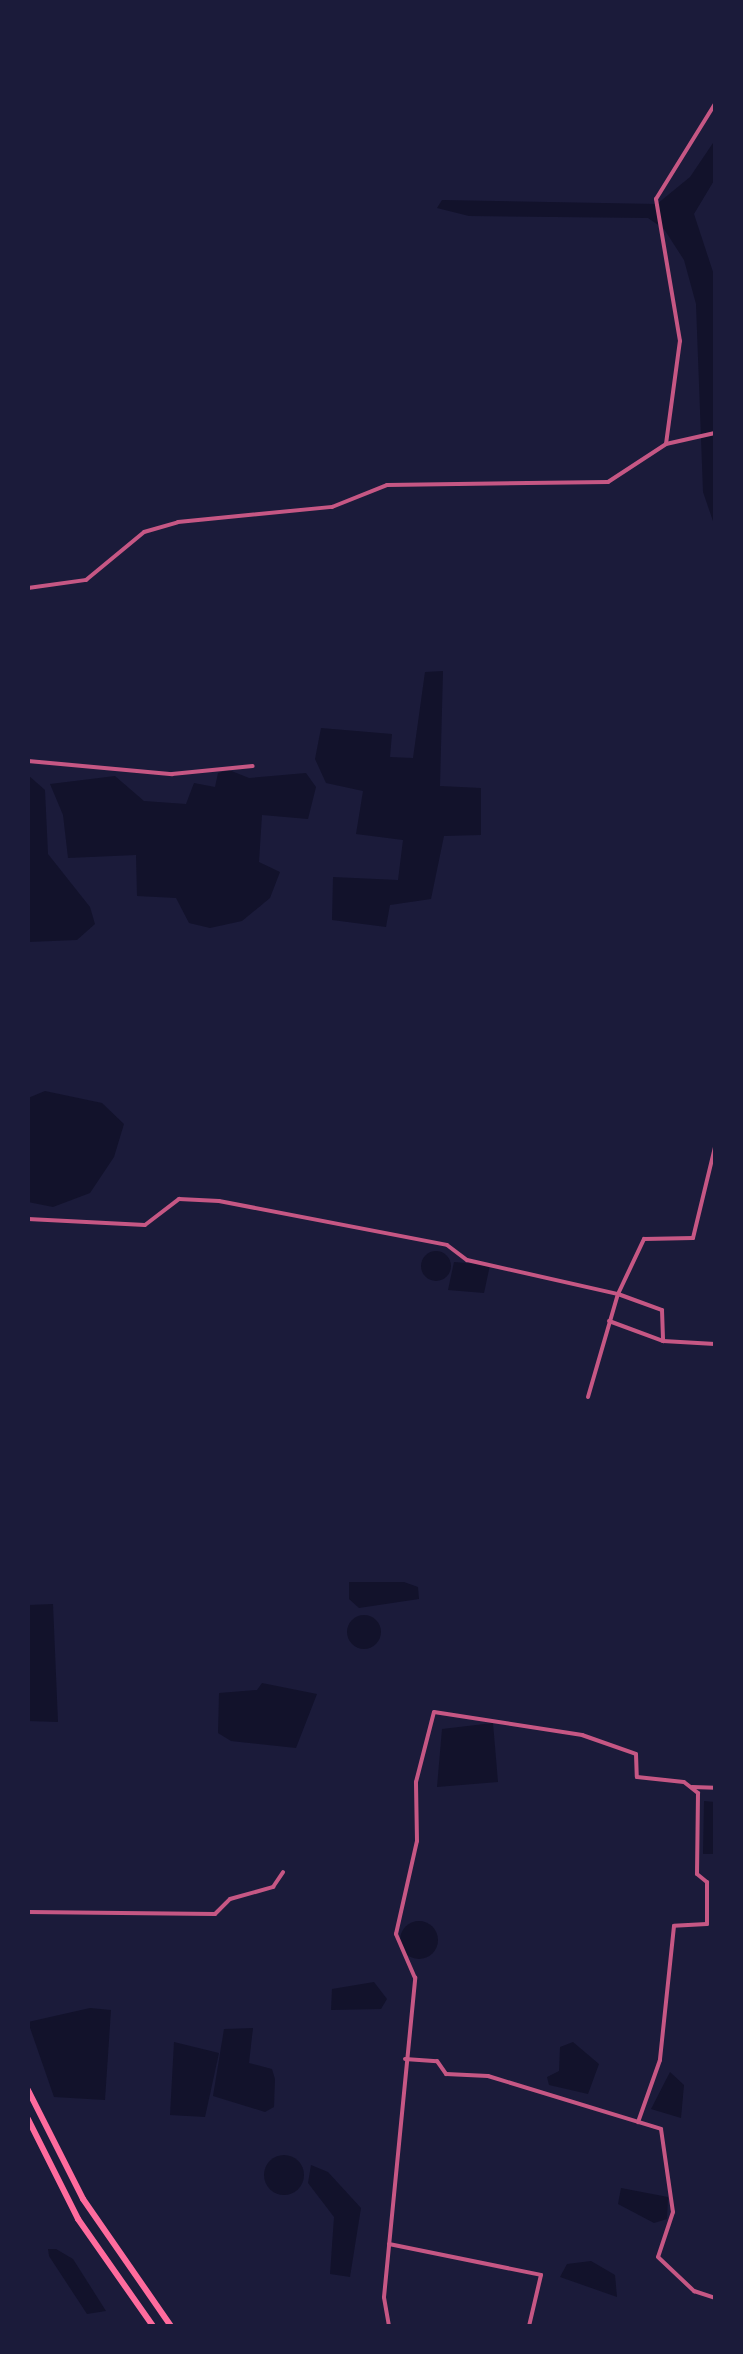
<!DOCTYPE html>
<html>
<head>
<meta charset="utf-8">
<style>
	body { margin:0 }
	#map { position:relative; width:743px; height:2354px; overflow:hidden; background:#1b1b3a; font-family:Helvetica,sans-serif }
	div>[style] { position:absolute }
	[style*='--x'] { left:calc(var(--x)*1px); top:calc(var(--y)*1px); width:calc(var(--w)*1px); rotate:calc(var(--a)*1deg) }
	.water>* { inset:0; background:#12122b }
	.round { border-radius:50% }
	.minor>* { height:4px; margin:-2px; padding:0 2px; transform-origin:2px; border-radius:2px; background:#c65784 }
	.trunk>* { height:6px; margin:-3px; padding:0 3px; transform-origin:3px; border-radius:3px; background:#ff6b9d }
	span { translate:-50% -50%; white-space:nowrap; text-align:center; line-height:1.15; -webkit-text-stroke:7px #1b1b3a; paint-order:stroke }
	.frame { position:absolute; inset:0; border:30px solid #1b1b3a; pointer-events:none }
</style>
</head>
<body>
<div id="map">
	<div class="water">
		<div style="clip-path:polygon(715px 140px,715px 179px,694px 214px,715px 278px,715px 527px,703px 492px,696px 304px,684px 260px,664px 229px,648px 218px,469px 216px,437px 208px,442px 200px,657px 204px,690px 177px)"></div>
		<div style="clip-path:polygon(443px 671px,440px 786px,481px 788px,481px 835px,444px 836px,431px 899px,390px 905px,386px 927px,332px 920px,333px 877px,398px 880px,403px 840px,356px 834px,363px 791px,326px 783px,315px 759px,321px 728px,392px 734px,390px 757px,413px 758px,425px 672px)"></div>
		<div style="clip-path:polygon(229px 770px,249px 778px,306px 773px,316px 787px,308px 819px,262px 815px,259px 862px,280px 872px,270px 898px,242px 921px,210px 928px,189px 923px,176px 898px,137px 896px,136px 855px,68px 858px,63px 815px,50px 784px,115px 776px,144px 801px,186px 804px,194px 783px,215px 787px,218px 773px)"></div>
		<div style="clip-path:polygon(28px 775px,45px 790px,48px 854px,90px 907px,95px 924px,77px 940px,28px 942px)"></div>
		<div style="clip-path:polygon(45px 1091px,102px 1103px,124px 1124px,114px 1157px,90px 1193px,53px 1207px,28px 1202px,28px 1098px)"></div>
		<div class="round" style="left:421px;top:1251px;width:30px;height:30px"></div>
		<div style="clip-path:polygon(454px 1262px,490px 1265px,484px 1293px,448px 1290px)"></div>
		<div style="clip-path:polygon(349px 1582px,404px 1582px,418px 1587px,419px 1599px,359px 1608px,349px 1599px)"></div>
		<div style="clip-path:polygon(53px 1604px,58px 1722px,28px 1721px,28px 1605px)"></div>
		<div class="round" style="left:347px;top:1615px;width:34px;height:34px"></div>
		<div style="clip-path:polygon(262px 1683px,317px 1694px,296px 1748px,231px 1741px,218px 1733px,219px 1693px,257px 1690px)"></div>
		<div style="clip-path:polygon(493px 1723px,498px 1782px,437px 1787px,442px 1729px)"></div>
		<div style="clip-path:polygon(704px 1801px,715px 1802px,715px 1854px,703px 1854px)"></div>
		<div class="round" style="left:400px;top:1921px;width:38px;height:38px"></div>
		<div style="clip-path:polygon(374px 1982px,387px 1999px,381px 2009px,331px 2010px,332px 1989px)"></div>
		<div style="clip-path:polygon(90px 2008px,111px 2010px,105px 2100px,54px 2097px,28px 2022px)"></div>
		<div style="clip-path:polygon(253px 2028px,249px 2063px,272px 2069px,275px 2079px,274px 2107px,265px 2112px,213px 2096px,224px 2029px)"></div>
		<div style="clip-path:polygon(174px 2042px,219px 2053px,205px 2117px,170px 2115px)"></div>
		<div style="clip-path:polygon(573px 2042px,599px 2064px,588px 2094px,549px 2085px,547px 2077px,559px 2071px,560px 2047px)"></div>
		<div style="clip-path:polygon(670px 2072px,684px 2085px,681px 2118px,651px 2109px)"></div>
		<div class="round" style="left:264px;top:2155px;width:40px;height:40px"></div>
		<div style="clip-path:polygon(311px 2165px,328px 2172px,361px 2208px,350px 2277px,330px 2274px,334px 2217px,308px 2183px)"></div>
		<div style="clip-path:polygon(621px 2188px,668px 2197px,667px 2219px,654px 2223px,618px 2204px)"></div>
		<div style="clip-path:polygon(56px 2249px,73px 2259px,106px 2311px,87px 2314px,49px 2256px,48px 2249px)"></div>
		<div style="clip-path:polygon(591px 2261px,615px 2275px,617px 2297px,560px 2277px,567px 2264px)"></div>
	</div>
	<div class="minor">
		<div style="--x:666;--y:444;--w:104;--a:-82.3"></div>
		<div style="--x:680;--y:341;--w:144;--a:-99.6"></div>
		<div style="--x:656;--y:199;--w:112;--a:-58.2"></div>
		<div style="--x:28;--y:588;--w:59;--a:-7.9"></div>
		<div style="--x:86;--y:580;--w:75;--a:-39.6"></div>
		<div style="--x:144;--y:532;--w:35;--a:-16"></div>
		<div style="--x:178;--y:522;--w:155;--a:-5.6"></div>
		<div style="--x:332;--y:507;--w:59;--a:-21.8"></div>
		<div style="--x:387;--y:485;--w:221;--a:-0.8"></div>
		<div style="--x:608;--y:482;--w:69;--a:-33.2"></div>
		<div style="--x:666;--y:444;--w:50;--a:-12.7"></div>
		<div style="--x:28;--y:761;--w:145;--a:5.2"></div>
		<div style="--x:172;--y:774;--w:81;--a:-5.6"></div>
		<div style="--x:28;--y:1219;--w:117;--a:2.9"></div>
		<div style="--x:145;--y:1225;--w:43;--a:-37.4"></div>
		<div style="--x:179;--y:1199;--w:40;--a:2.9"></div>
		<div style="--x:219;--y:1201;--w:232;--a:10.9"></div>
		<div style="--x:447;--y:1245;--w:25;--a:37"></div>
		<div style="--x:467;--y:1260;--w:155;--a:12.7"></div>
		<div style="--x:618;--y:1294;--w:47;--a:20"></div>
		<div style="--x:662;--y:1310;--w:31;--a:88"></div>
		<div style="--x:663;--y:1341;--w:52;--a:3.3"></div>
		<div style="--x:609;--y:1321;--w:58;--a:20.3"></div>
		<div style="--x:588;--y:1397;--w:107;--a:-73.8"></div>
		<div style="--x:618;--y:1294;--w:61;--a:-64.7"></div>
		<div style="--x:644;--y:1239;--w:49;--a:-1.2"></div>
		<div style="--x:693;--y:1238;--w:94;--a:-76.4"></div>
		<div style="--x:692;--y:1787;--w:23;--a:2"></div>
		<div style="--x:28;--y:1912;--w:187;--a:0.6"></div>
		<div style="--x:215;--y:1914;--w:21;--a:-45"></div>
		<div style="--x:230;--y:1899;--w:45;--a:-15.6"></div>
		<div style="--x:273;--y:1887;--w:18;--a:-56"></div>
		<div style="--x:405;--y:2059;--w:32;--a:4"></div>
		<div style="--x:437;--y:2061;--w:16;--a:55"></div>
		<div style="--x:446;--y:2074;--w:42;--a:2.7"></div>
		<div style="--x:488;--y:2076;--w:181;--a:17"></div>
		<div style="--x:661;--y:2129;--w:84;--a:81.8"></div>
		<div style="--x:673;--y:2212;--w:47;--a:108.4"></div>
		<div style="--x:658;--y:2257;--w:50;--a:43.4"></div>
		<div style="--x:694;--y:2291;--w:22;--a:18"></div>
		<div style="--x:389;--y:2244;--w:155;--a:11.5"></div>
		<div style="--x:541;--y:2275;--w:52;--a:103.2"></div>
		<div style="--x:389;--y:2326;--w:29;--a:-100"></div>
		<div style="--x:384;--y:2297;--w:321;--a:-84.4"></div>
		<div style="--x:415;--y:1978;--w:48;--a:-113.4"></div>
		<div style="--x:396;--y:1934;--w:95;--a:-77.3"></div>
		<div style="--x:417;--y:1841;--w:59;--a:-91"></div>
		<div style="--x:416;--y:1782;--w:72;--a:-75.6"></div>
		<div style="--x:434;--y:1712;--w:150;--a:8.8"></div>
		<div style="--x:582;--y:1735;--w:57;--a:19.4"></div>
		<div style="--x:636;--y:1754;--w:23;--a:88"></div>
		<div style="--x:637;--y:1777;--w:47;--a:6.1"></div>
		<div style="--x:684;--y:1782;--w:18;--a:38"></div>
		<div style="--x:698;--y:1793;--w:81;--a:90.7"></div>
		<div style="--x:697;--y:1874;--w:13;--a:39"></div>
		<div style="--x:707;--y:1882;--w:42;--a:90"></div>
		<div style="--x:707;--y:1924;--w:33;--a:177"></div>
		<div style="--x:674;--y:1926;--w:135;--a:96"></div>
		<div style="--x:660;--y:2060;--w:66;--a:109.5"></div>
	</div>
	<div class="trunk">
		<div style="--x:28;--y:2090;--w:122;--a:63.2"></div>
		<div style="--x:83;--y:2199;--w:155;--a:55.3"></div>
		<div style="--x:28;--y:2119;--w:112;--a:63.4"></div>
		<div style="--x:78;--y:2219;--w:131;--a:55"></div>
	</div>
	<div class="frame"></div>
</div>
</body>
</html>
